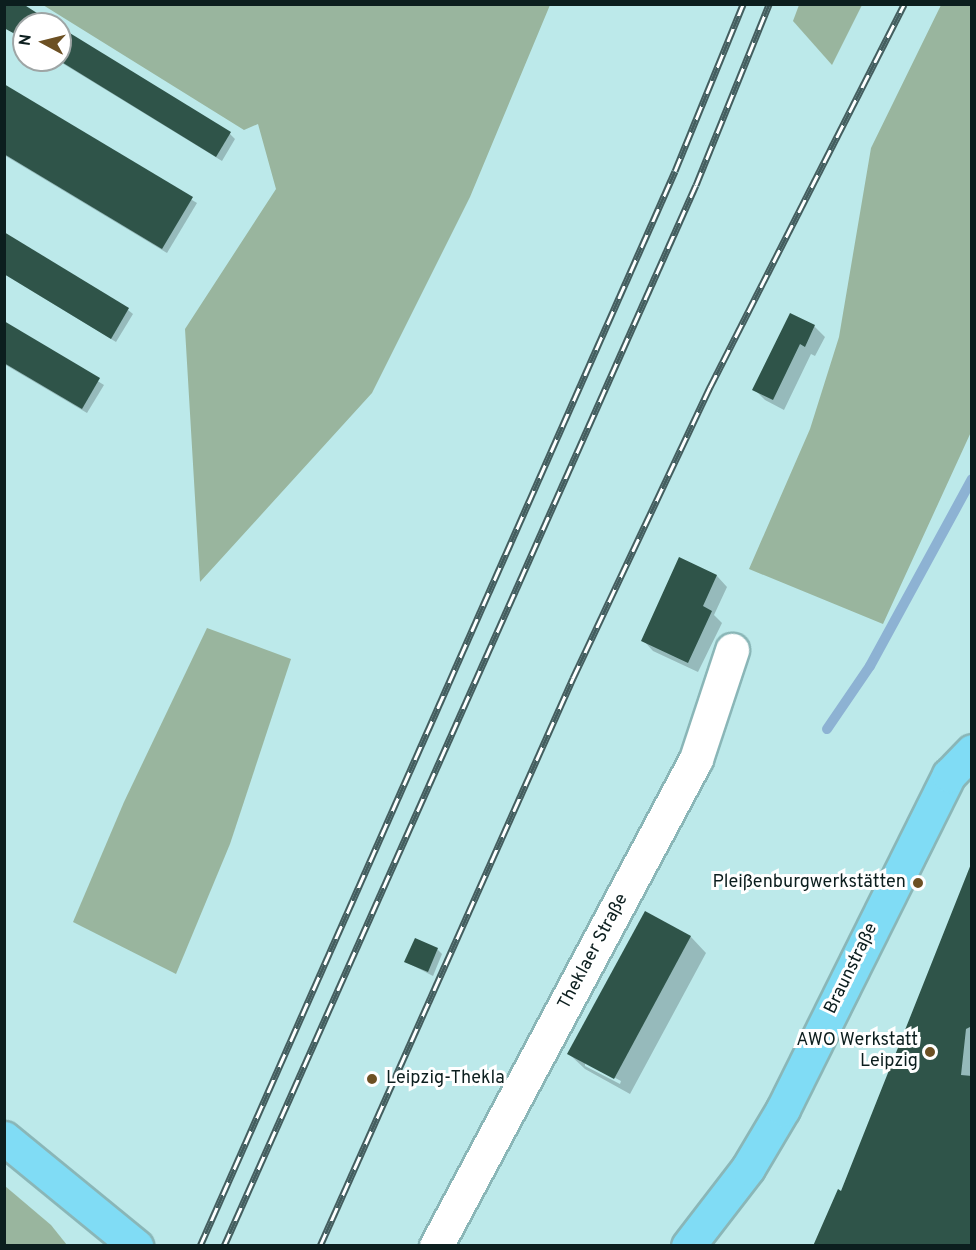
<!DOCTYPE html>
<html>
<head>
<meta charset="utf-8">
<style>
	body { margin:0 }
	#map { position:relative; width:976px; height:1250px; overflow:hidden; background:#bce9ea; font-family:Overpass,sans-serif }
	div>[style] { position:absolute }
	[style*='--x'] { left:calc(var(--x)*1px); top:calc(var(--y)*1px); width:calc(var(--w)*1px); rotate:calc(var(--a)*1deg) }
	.green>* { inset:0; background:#99b59e }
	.shadow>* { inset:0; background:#0003 }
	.stream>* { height:10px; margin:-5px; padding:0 5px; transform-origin:5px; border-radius:5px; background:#8db2d3 }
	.building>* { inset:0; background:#2f5449 }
	.roads { filter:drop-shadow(2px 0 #8ab6b7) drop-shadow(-2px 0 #8ab6b7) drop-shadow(0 2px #8ab6b7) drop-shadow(0 -2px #8ab6b7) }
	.minor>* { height:33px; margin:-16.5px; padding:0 16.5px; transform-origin:16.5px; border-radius:16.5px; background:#fff }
	.major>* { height:33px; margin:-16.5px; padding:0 16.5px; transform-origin:16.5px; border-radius:16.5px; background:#80dcf5 }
	.rail>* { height:7px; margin-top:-3.5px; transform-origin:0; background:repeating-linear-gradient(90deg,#fff 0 14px,#445e5f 0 28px); box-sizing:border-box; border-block:2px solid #445e5f }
	.dots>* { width:16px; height:16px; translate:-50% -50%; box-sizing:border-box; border:3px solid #fff; border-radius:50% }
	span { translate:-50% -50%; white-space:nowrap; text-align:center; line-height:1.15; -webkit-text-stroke:6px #fff; paint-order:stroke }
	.poi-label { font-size:18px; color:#0c1e1e }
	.right { translate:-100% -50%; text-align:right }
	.left { translate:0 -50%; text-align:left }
	.street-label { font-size:18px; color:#0c1e1e }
	.frame { position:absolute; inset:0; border:6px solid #0c1e1e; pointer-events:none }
	.north { position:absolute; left:12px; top:12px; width:60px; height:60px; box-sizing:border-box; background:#fff; border:2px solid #9ea5a5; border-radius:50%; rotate:277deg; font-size:16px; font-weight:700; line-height:24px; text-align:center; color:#0c1e1e }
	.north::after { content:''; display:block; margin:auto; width:21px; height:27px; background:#6c5023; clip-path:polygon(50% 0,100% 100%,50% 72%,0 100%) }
</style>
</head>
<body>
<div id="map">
	<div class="green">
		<div style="clip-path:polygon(43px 5px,550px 5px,470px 197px,372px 393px,200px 582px,185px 329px,276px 189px,258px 124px,244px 130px)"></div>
		<div style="clip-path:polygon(799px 5px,862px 5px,832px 65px,793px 21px)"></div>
		<div style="clip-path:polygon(941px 5px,971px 5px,971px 432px,883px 624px,749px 569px,810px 429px,839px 337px,871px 148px)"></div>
		<div style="clip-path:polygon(207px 628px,291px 659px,230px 844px,176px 974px,73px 922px,124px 802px)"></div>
		<div style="clip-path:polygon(5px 1186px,51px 1225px,67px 1245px,5px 1245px)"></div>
	</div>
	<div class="shadow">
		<div style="clip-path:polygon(60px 29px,230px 134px,235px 139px,222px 161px,57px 60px,60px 60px)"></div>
		<div style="clip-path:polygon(4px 86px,197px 203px,167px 253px,4px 155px)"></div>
		<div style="clip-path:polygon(4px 274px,128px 310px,133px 314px,116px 342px)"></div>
		<div style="clip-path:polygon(4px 323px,104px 385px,87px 413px,4px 364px)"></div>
		<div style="clip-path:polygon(814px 326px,825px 337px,815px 356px,811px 354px,784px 410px,765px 400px,754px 389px)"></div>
		<div style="clip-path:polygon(680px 559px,717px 576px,727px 587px,714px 615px,722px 623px,698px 672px,653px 651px,643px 640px)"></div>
		<div style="clip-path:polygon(972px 869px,972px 1246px,815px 1246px,842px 1193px)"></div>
		<div style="clip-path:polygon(evenodd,646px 913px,691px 937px,706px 953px,630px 1094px,585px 1069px,569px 1054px,646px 913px,585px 1062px,621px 1081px,620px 1084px,585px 1066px,585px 1062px)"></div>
		<div style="clip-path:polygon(437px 949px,442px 954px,433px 976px,406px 962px)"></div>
	</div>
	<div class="stream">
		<div style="--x:827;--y:729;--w:76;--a:-55.7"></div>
		<div style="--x:870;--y:666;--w:213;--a:-61.4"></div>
	</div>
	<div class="building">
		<div style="clip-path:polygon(4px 4px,23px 4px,54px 24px,24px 24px,24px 39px,4px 28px)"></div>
		<div style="clip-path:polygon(60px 27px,231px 132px,216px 157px,60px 61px)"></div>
		<div style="clip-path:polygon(4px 84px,193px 197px,162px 249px,4px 154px)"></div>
		<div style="clip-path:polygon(4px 232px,129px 308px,111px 339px,4px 274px)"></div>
		<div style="clip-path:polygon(790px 313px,815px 325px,805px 347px,800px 344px,773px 400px,752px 390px)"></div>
		<div style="clip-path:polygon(4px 321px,100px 378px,82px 409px,4px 363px)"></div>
		<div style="clip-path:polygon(679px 557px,717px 575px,703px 606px,712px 611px,688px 663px,641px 641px)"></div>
		<div style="clip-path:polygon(971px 864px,972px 1015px,970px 1027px,966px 1029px,961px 1075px,972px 1076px,970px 1246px,813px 1246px,838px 1189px,841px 1191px)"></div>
		<div style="clip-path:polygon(645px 911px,691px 936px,614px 1079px,567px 1054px)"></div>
		<div style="clip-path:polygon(415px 938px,438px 948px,428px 972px,404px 962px)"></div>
	</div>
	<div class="roads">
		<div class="minor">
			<div style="--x:436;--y:1246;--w:552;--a:-61.9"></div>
			<div style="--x:696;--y:759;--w:115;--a:-71.7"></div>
		</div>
		<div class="major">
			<div style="--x:4;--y:1138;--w:171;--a:39.3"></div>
			<div style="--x:688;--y:1246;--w:98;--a:-52.4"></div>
			<div style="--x:748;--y:1168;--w:69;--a:-59.3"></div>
			<div style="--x:783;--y:1109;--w:373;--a:-63.6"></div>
			<div style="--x:949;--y:775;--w:33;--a:-46"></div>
		</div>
	</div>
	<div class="rail">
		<div style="--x:200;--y:1246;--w:1175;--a:-66.16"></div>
		<div style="--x:675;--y:171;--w:180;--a:-67.8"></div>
		<div style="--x:224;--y:1246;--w:1161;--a:-66.02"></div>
		<div style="--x:696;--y:185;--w:195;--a:-68"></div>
		<div style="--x:320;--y:1246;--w:622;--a:-65.99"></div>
		<div style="--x:573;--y:678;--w:322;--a:-64.8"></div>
		<div style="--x:710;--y:387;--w:429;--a:-63.1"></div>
	</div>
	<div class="dots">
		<div style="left:918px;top:883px;background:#6c5023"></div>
		<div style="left:930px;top:1052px;background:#6c5023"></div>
		<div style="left:372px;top:1079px;background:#6c5023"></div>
	</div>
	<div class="poi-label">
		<span class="right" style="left:906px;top:883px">Pleißenburgwerkstätten</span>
		<span class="right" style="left:918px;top:1052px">AWO Werkstatt<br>Leipzig</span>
		<span class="left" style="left:386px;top:1079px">Leipzig-Thekla</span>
	</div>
	<div class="street-label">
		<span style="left:594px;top:952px;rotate:-62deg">Theklaer Straße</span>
		<span style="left:852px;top:969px;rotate:-64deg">Braunstraße</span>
	</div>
	<div class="frame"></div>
	<div class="north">N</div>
</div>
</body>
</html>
